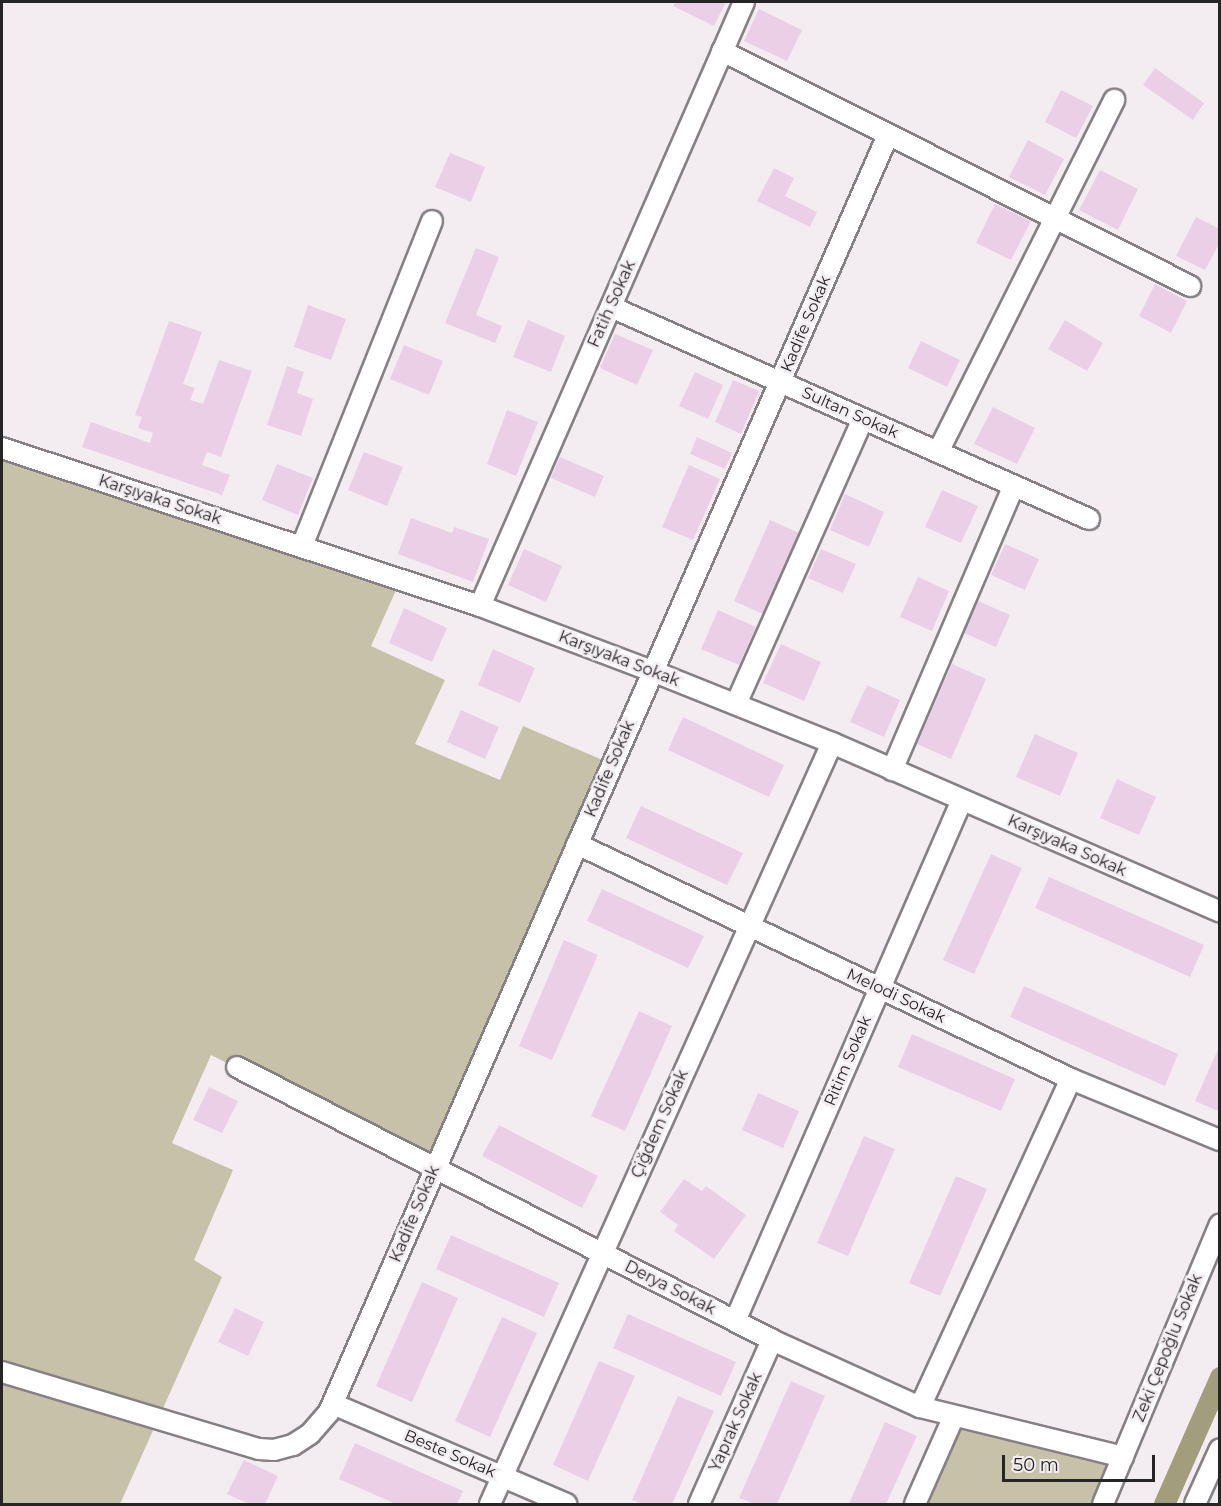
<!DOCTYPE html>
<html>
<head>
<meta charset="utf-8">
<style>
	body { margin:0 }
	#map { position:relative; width:1221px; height:1506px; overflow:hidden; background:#f3edf2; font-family:Montserrat,sans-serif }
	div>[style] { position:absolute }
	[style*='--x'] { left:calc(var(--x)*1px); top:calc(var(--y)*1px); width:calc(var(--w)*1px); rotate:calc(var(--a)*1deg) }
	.green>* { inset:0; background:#c6c2aa }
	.canal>* { height:21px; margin:-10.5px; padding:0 10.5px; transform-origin:10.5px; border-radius:10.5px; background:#a29d7d }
	.building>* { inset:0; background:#ebcfe7 }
	.roads { filter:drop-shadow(2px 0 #868085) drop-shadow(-2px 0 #868085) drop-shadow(0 2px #868085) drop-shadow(0 -2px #868085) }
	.minor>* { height:20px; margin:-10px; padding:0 10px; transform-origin:10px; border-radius:10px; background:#fff }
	span { translate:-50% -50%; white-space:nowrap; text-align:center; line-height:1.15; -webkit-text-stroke:5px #f3edf2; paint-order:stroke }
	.street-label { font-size:16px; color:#272426 }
	.frame { position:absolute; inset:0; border:3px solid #272426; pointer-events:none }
	.scale { position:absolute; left:1002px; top:1455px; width:153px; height:27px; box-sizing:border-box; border:3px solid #272426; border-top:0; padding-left:8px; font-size:18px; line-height:21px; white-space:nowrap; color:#272426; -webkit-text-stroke:4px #f3edf2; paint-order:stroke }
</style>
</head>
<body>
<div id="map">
	<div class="green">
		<div style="clip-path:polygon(2px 448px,401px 579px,371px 646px,445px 680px,415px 744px,500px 780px,523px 726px,612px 764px,435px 1168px,211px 1055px,172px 1143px,233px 1170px,194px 1260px,222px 1277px,120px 1504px,2px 1504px)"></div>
		<div style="clip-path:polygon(954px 1416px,1123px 1457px,1103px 1504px,915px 1504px)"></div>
	</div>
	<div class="canal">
		<div style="--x:1164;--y:1504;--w:139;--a:-66.2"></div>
	</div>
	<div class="building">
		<div style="clip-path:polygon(675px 2px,726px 2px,714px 26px,673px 6px)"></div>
		<div style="clip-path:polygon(759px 9px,802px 30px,787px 61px,744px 41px)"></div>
		<div style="clip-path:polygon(1155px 68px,1204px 103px,1193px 120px,1143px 85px)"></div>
		<div style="clip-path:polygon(1061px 90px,1093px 106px,1076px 138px,1045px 122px)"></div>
		<div style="clip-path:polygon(1028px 140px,1064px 159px,1045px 195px,1009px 177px)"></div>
		<div style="clip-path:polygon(450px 153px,485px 167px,471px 202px,435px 187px)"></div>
		<div style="clip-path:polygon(774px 168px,794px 178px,785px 196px,817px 212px,810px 227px,757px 201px)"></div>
		<div style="clip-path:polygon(1100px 170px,1138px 189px,1118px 230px,1079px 210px)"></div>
		<div style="clip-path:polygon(995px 204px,1031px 221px,1011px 260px,976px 243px)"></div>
		<div style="clip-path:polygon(1196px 217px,1220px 229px,1220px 242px,1205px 270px,1176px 256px)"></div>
		<div style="clip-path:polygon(476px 248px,499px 257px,476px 315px,502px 326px,495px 343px,445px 323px)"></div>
		<div style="clip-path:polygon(1155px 284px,1187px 301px,1171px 333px,1139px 316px)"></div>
		<div style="clip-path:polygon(308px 305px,346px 319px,331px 360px,294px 347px)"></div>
		<div style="clip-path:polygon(528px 320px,565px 336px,551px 372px,513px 357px)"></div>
		<div style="clip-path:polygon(1065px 320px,1103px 343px,1087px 371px,1048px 349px)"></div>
		<div style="clip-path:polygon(169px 321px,202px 332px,183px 384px,195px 388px,190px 400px,203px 404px,219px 360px,252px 371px,221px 457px,207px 452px,202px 465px,230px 475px,222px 495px,82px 447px,91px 422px,150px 443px,153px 433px,138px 428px,142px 417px,135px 415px)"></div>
		<div style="clip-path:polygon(615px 334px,653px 350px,637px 385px,600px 368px)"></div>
		<div style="clip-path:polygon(921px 341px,960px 360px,947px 387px,908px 368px)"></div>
		<div style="clip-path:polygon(404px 345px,443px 361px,429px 395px,390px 379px)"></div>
		<div style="clip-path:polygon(287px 366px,304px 372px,297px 393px,313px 399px,301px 436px,267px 425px)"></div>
		<div style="clip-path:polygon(695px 372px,723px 385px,708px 419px,679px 406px)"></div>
		<div style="clip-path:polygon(733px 380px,759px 391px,741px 434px,715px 422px)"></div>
		<div style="clip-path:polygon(993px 407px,1035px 428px,1017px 464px,974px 444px)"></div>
		<div style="clip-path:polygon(507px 410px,538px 422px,516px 476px,487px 464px)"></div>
		<div style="clip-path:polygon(697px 437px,732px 453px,725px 469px,690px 454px)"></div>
		<div style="clip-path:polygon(364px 452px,403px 467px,387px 506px,348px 490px)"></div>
		<div style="clip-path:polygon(560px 457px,604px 476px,595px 497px,551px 478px)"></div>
		<div style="clip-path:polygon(277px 464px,313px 478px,298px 515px,262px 500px)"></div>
		<div style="clip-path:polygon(689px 465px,720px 479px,693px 540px,662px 527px)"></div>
		<div style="clip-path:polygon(942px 490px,978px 506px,961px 543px,925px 527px)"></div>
		<div style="clip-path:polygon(845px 494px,884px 512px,869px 547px,830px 530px)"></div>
		<div style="clip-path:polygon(411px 518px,452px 533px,454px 527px,489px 539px,473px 582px,398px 554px)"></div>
		<div style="clip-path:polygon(770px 520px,799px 533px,763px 614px,734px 601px)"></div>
		<div style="clip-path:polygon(1005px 544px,1039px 559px,1025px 590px,991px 575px)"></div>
		<div style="clip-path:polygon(524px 549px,562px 566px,546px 602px,508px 585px)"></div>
		<div style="clip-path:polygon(821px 549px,856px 564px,843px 593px,808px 578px)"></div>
		<div style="clip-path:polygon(918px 577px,949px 591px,932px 631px,900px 617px)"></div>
		<div style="clip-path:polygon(978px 601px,1010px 615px,996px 647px,964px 633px)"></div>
		<div style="clip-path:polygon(404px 608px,447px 628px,432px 662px,389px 643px)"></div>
		<div style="clip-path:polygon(718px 610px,756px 627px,739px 665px,701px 649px)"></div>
		<div style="clip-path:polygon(781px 644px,821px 662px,804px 701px,763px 683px)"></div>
		<div style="clip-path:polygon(493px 649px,535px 668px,520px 703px,478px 685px)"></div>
		<div style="clip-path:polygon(952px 664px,986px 679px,951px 759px,917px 744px)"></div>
		<div style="clip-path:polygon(867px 685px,900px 700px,884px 737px,850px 722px)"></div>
		<div style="clip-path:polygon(461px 710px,499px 727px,485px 759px,447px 742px)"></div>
		<div style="clip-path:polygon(683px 717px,784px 765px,769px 797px,668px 750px)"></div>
		<div style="clip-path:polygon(1035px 734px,1078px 753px,1060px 796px,1016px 777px)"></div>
		<div style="clip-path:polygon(1117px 779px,1156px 797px,1139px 835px,1100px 818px)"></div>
		<div style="clip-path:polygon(641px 806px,743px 853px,727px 885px,626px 838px)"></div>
		<div style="clip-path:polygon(991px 854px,1022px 868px,974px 974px,943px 960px)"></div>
		<div style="clip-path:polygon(1049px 877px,1204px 945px,1190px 977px,1035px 908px)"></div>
		<div style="clip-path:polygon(602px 889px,704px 936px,688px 968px,587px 921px)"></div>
		<div style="clip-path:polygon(564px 940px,598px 955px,552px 1060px,519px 1046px)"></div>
		<div style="clip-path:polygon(1024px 986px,1178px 1054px,1165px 1086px,1010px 1017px)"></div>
		<div style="clip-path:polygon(639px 1011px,672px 1026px,625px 1131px,591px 1116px)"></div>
		<div style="clip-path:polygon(912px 1034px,1015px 1079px,1001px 1111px,898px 1067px)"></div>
		<div style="clip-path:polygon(1220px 1045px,1220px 1112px,1195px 1101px)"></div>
		<div style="clip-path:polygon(209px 1087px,238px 1101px,222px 1133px,193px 1120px)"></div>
		<div style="clip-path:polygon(758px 1093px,799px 1111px,783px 1148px,742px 1130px)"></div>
		<div style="clip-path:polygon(499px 1125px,598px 1176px,582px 1208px,482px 1156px)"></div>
		<div style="clip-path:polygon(864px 1136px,895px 1149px,848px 1256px,817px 1243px)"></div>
		<div style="clip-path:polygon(956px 1176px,987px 1189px,940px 1296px,909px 1283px)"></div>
		<div style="clip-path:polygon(684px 1179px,702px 1191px,706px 1186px,746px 1215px,714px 1259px,674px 1231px,678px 1225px,660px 1212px)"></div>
		<div style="clip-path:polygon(451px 1235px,559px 1283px,544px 1317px,436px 1269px)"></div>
		<div style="clip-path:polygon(422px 1282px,458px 1298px,412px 1402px,376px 1386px)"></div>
		<div style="clip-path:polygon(235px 1308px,264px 1322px,248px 1356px,218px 1342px)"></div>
		<div style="clip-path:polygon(628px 1314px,736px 1362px,721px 1396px,613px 1348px)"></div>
		<div style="clip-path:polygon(502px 1317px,537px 1333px,490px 1437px,455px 1421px)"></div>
		<div style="clip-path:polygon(599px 1361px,635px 1376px,588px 1481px,553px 1465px)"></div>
		<div style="clip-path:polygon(791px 1381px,825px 1396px,777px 1504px,755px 1504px,739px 1498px)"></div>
		<div style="clip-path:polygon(678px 1396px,714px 1411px,672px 1504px,642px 1504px,632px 1500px)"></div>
		<div style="clip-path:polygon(885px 1422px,917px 1436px,886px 1504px,849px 1504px)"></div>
		<div style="clip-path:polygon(355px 1443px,463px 1491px,457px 1504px,396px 1504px,339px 1479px)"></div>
		<div style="clip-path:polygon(244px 1460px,278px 1476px,265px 1504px,249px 1504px,227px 1494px)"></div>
	</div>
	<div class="roads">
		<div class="minor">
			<div style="--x:722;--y:51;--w:524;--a:26.66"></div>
			<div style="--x:611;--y:307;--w:523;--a:23.92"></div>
			<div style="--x:2;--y:448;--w:503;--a:18.29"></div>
			<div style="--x:480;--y:606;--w:184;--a:20.7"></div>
			<div style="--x:652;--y:671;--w:194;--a:21.8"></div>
			<div style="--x:832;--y:743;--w:423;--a:23.5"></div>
			<div style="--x:938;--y:452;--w:394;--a:-63.4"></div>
			<div style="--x:302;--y:546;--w:350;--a:-68.2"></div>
			<div style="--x:480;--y:606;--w:659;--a:-66.39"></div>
			<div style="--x:736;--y:704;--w:312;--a:-66"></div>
			<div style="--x:892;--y:770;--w:309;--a:-66.8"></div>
			<div style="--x:577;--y:844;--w:547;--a:25.44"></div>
			<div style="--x:1071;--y:1079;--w:161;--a:22.3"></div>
			<div style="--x:237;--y:1067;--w:601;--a:27.03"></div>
			<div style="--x:772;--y:1340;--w:162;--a:24.4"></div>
			<div style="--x:920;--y:1407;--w:209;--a:13.8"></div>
			<div style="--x:735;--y:1321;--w:568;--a:-66.46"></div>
			<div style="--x:2;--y:1372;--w:268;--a:16.7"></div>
			<div style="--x:259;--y:1449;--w:15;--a:4"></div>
			<div style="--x:274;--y:1450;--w:20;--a:-15"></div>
			<div style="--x:293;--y:1445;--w:20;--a:-33"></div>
			<div style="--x:310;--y:1434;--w:29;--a:-49"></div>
			<div style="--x:329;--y:1412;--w:1394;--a:-66.36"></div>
			<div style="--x:333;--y:1404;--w:254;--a:23.2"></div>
			<div style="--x:920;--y:1407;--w:361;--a:-65.3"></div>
			<div style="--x:490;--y:1504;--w:834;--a:-65.8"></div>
			<div style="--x:699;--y:1504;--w:180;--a:-66"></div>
			<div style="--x:915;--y:1504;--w:96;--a:-66.1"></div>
			<div style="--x:1103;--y:1504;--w:303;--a:-67.3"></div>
			<div style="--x:1195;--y:1504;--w:60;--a:-65.6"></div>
		</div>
	</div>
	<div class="street-label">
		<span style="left:612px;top:304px;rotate:-66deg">Fatih Sokak</span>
		<span style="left:806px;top:324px;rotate:-67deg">Kadife Sokak</span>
		<span style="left:850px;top:413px;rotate:24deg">Sultan Sokak</span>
		<span style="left:160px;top:500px;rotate:18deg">Karşıyaka Sokak</span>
		<span style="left:619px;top:659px;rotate:21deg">Karşıyaka Sokak</span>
		<span style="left:610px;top:769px;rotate:-67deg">Kadife Sokak</span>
		<span style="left:1067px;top:846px;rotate:24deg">Karşıyaka Sokak</span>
		<span style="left:896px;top:996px;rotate:25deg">Melodi Sokak</span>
		<span style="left:848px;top:1061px;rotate:-67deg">Ritim Sokak</span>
		<span style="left:660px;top:1124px;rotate:-66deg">Çiğdem Sokak</span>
		<span style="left:415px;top:1214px;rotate:-67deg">Kadife Sokak</span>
		<span style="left:670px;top:1288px;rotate:27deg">Derya Sokak</span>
		<span style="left:1168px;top:1348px;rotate:-68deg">Zeki Çepoğlu Sokak</span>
		<span style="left:736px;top:1422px;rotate:-66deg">Yaprak Sokak</span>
		<span style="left:450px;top:1454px;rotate:23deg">Beste Sokak</span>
	</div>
	<div class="frame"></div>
	<div class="scale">50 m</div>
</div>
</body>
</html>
